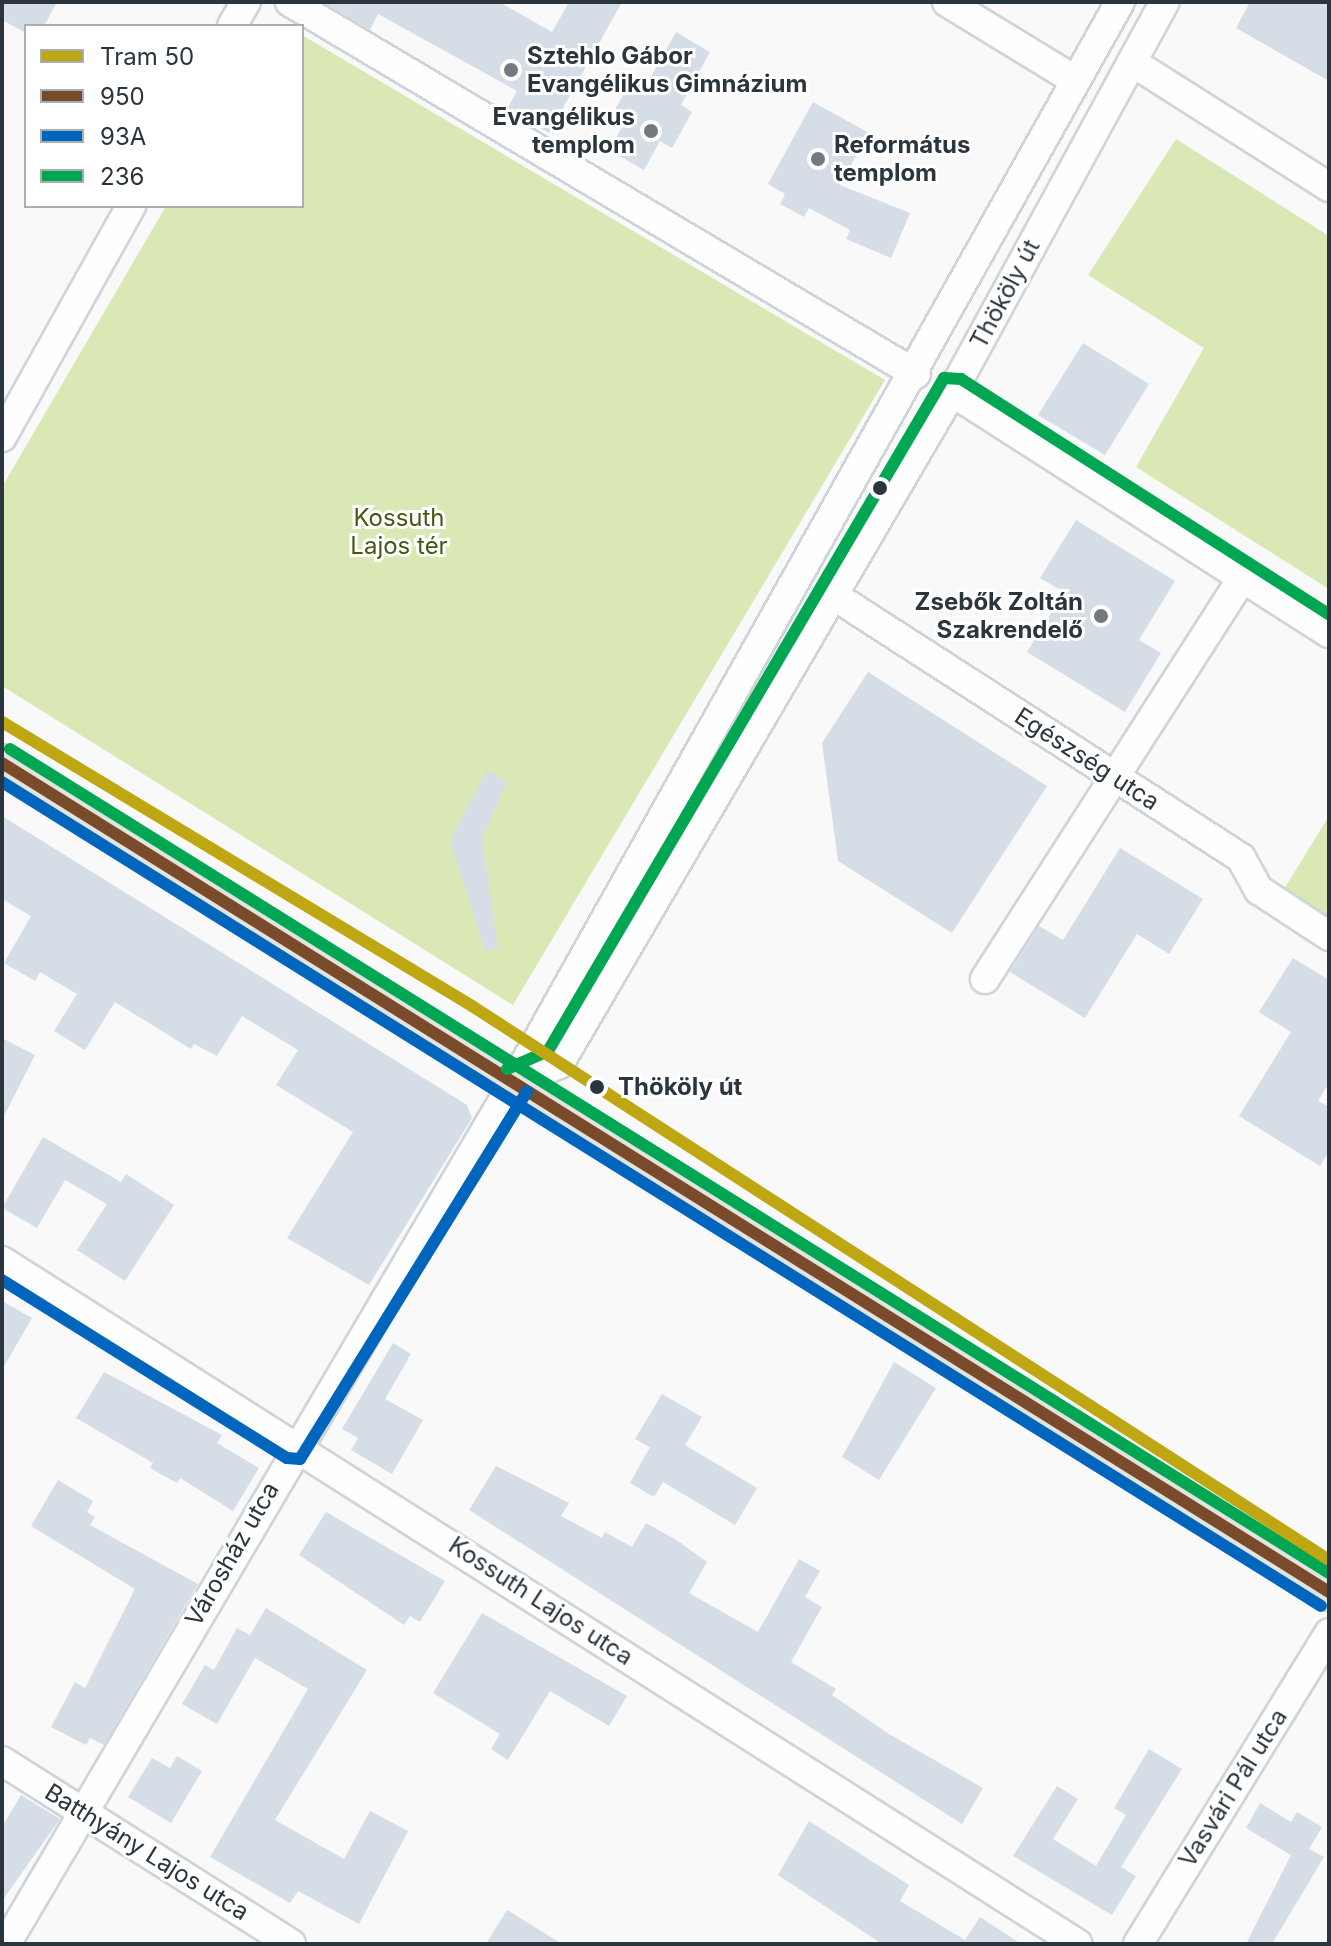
<!DOCTYPE html>
<html>
<head>
<meta charset="utf-8">
<style>
	body { margin:0 }
	#map { position:relative; width:1331px; height:1946px; overflow:hidden; background:#f9f9f9; font-family:Inter,sans-serif }
	div>[style] { position:absolute }
	[style*='--x'] { left:calc(var(--x)*1px); top:calc(var(--y)*1px); width:calc(var(--w)*1px); rotate:calc(var(--a)*1deg) }
	.green>* { inset:0; background:#dae8b5 }
	.building>* { inset:0; background:#d5dde6 }
	.roads { filter:drop-shadow(2px 0 #cfd4d9) drop-shadow(-2px 0 #cfd4d9) drop-shadow(0 2px #cfd4d9) drop-shadow(0 -2px #cfd4d9) }
	.minor>* { height:28px; margin:-14px; padding:0 14px; transform-origin:14px; border-radius:14px; background:#fefefe }
	.major>* { height:36px; margin:-18px; padding:0 18px; transform-origin:18px; border-radius:18px; background:#e2e4df }
	.bus-1>* { height:12px; margin:-6px; padding:0 6px; transform-origin:6px; border-radius:6px; background:#7a4b2a }
	.bus-2>* { height:12px; margin:-6px; padding:0 6px; transform-origin:6px; border-radius:6px; background:#0065bd }
	.bus-3>* { height:12px; margin:-6px; padding:0 6px; transform-origin:6px; border-radius:6px; background:#00a651 }
	.tram-1>* { height:12px; margin:-6px; padding:0 6px; transform-origin:6px; border-radius:6px; background:#bfa713 }
	.dots>* { width:22px; height:22px; translate:-50% -50%; box-sizing:border-box; border:4px solid #fff; border-radius:50% }
	span { translate:-50% -50%; white-space:nowrap; text-align:center; line-height:1.15; -webkit-text-stroke:6px #fff; paint-order:stroke }
	.poi-label { font-size:24px; color:#2b353e; font-weight:700 }
	.left { translate:0 -50%; text-align:left }
	.right { translate:-100% -50%; text-align:right }
	.street-label { font-size:24px; color:#2b353e }
	.park-label { font-size:24px; color:#485812 }
	.stop-label { font-size:24px; color:#2b353e; font-weight:700 }
	.frame { position:absolute; inset:0; border:4px solid #2b353e; pointer-events:none }
	.legend { position:absolute; left:24px; top:24px; width:280px; height:184px; box-sizing:border-box; background:#fff; border:2px solid #aaaeb2; margin:0; padding:10px 14px; list-style:none; font-size:24px; color:#2b353e }
	.legend li { display:flex; align-items:center; gap:16px; height:40px }
	.legend b { width:40px; border:2px solid #aaaeb2 }
</style>
</head>
<body>
<div id="map">
	<div class="green">
		<div style="clip-path:polygon(302px 35px,885px 380px,513px 1005px,2px 686px,2px 487px,166px 206px,302px 206px)"></div>
		<div style="clip-path:polygon(1176px 139px,1329px 236px,1329px 589px,1136px 467px,1204px 348px,1088px 275px)"></div>
		<div style="clip-path:polygon(1329px 816px,1329px 919px,1284px 889px)"></div>
	</div>
	<div class="building">
		<div style="clip-path:polygon(2px 2px,57px 2px,44px 26px,26px 26px,26px 33px,2px 20px)"></div>
		<div style="clip-path:polygon(323px 2px,499px 2px,552px 32px,569px 2px,622px 2px,549px 133px,507px 109px,517px 91px,378px 14px,370px 30px)"></div>
		<div style="clip-path:polygon(1250px 2px,1329px 2px,1329px 81px,1236px 28px)"></div>
		<div style="clip-path:polygon(676px 32px,710px 52px,681px 105px,692px 112px,672px 148px,660px 141px,644px 170px,609px 150px,626px 120px,613px 113px,632px 80px,645px 87px)"></div>
		<div style="clip-path:polygon(813px 102px,869px 133px,840px 185px,910px 213px,891px 258px,846px 239px,850px 230px,809px 208px,804px 217px,780px 204px,785px 194px,768px 184px)"></div>
		<div style="clip-path:polygon(1083px 343px,1149px 384px,1105px 455px,1038px 415px)"></div>
		<div style="clip-path:polygon(1076px 520px,1175px 581px,1139px 640px,1161px 653px,1125px 712px,1027px 652px,1064px 592px,1040px 578px)"></div>
		<div style="clip-path:polygon(868px 672px,1047px 786px,952px 933px,838px 861px,822px 743px)"></div>
		<div style="clip-path:polygon(487px 770px,507px 781px,482px 840px,498px 948px,485px 951px,450px 841px)"></div>
		<div style="clip-path:polygon(2px 816px,467px 1105px,472px 1118px,369px 1285px,287px 1238px,353px 1132px,276px 1085px,298px 1050px,242px 1016px,217px 1056px,194px 1044px,191px 1049px,115px 1002px,85px 1050px,54px 1031px,77px 994px,40px 972px,35px 981px,4px 963px,31px 916px,2px 899px)"></div>
		<div style="clip-path:polygon(1120px 848px,1203px 899px,1169px 954px,1137px 934px,1085px 1018px,1010px 972px,1039px 926px,1063px 940px)"></div>
		<div style="clip-path:polygon(1293px 958px,1329px 980px,1329px 1083px,1318px 1101px,1329px 1107px,1329px 1151px,1320px 1166px,1239px 1116px,1291px 1032px,1259px 1012px)"></div>
		<div style="clip-path:polygon(2px 1038px,35px 1055px,2px 1120px)"></div>
		<div style="clip-path:polygon(43px 1137px,121px 1182px,126px 1174px,174px 1205px,125px 1281px,77px 1250px,107px 1204px,65px 1180px,37px 1228px,2px 1208px)"></div>
		<div style="clip-path:polygon(2px 1301px,32px 1318px,2px 1370px)"></div>
		<div style="clip-path:polygon(393px 1343px,411px 1354px,385px 1399px,423px 1420px,392px 1474px,351px 1450px,358px 1438px,342px 1429px)"></div>
		<div style="clip-path:polygon(894px 1362px,936px 1388px,879px 1480px,842px 1457px)"></div>
		<div style="clip-path:polygon(104px 1372px,222px 1435px,217px 1443px,259px 1468px,233px 1511px,180px 1478px,177px 1483px,150px 1468px,153px 1463px,76px 1418px)"></div>
		<div style="clip-path:polygon(662px 1394px,702px 1417px,685px 1445px,757px 1488px,735px 1525px,663px 1482px,654px 1497px,630px 1483px,650px 1447px,635px 1439px)"></div>
		<div style="clip-path:polygon(496px 1466px,569px 1503px,561px 1516px,602px 1538px,605px 1532px,632px 1547px,646px 1523px,678px 1541px,707px 1562px,689px 1593px,758px 1632px,799px 1559px,820px 1571px,805px 1597px,822px 1607px,791px 1662px,836px 1689px,832px 1695px,889px 1734px,983px 1788px,962px 1824px,469px 1510px)"></div>
		<div style="clip-path:polygon(58px 1480px,93px 1501px,87px 1512px,95px 1517px,90px 1525px,198px 1584px,104px 1745px,90px 1738px,86px 1745px,51px 1727px,75px 1682px,85px 1688px,135px 1589px,31px 1526px)"></div>
		<div style="clip-path:polygon(326px 1512px,445px 1581px,420px 1622px,410px 1616px,404px 1625px,299px 1555px)"></div>
		<div style="clip-path:polygon(266px 1608px,367px 1670px,275px 1820px,344px 1859px,370px 1811px,408px 1831px,359px 1924px,298px 1891px,290px 1903px,210px 1857px,308px 1689px,255px 1658px,217px 1724px,182px 1704px,205px 1665px,214px 1670px,237px 1628px,250px 1635px)"></div>
		<div style="clip-path:polygon(482px 1613px,627px 1696px,609px 1726px,550px 1691px,508px 1760px,491px 1749px,500px 1734px,433px 1693px)"></div>
		<div style="clip-path:polygon(1149px 1749px,1182px 1769px,1121px 1867px,1136px 1876px,1112px 1915px,1013px 1856px,1057px 1786px,1078px 1799px,1053px 1839px,1096px 1866px,1126px 1815px,1114px 1808px)"></div>
		<div style="clip-path:polygon(177px 1756px,202px 1771px,171px 1823px,128px 1797px,152px 1758px,170px 1768px)"></div>
		<div style="clip-path:polygon(21px 1795px,60px 1819px,2px 1901px,2px 1827px)"></div>
		<div style="clip-path:polygon(1260px 1803px,1291px 1822px,1297px 1812px,1322px 1827px,1309px 1849px,1324px 1857px,1272px 1944px,1246px 1944px,1291px 1855px,1246px 1828px)"></div>
		<div style="clip-path:polygon(809px 1821px,909px 1885px,900px 1901px,965px 1940px,980px 1917px,1021px 1944px,882px 1944px,778px 1875px)"></div>
		<div style="clip-path:polygon(507px 1910px,562px 1944px,486px 1944px)"></div>
	</div>
	<div class="roads">
		<div class="minor">
			<div style="--x:290;--y:2;--w:728;--a:30.72"></div>
			<div style="--x:947;--y:2;--w:150;--a:31.4"></div>
			<div style="--x:232;--y:26;--w:28;--a:-60"></div>
			<div style="--x:1132;--y:62;--w:233;--a:32.4"></div>
			<div style="--x:952;--y:392;--w:447;--a:32.6"></div>
			<div style="--x:2;--y:437;--w:265;--a:-60.8"></div>
			<div style="--x:833;--y:595;--w:485;--a:32.8"></div>
			<div style="--x:1241;--y:858;--w:37;--a:61"></div>
			<div style="--x:1259;--y:890;--w:84;--a:33.3"></div>
			<div style="--x:985;--y:979;--w:476;--a:-57.3"></div>
			<div style="--x:513;--y:1084;--w:50;--a:-23.5"></div>
			<div style="--x:559;--y:1064;--w:778;--a:-59.68"></div>
			<div style="--x:952;--y:392;--w:444;--a:-61.4"></div>
			<div style="--x:2;--y:1261;--w:1274;--a:32.41"></div>
			<div style="--x:2;--y:1761;--w:342;--a:32.3"></div>
			<div style="--x:6;--y:1944;--w:998;--a:-59.48"></div>
			<div style="--x:513;--y:1084;--w:1241;--a:-60.71"></div>
			<div style="--x:1138;--y:1944;--w:365;--a:-58.4"></div>
		</div>
		<div class="major">
			<div style="--x:2;--y:763;--w:1565;--a:31.99"></div>
		</div>
	</div>
	<div class="bus-1">
		<div style="--x:2;--y:763;--w:1565;--a:31.99"></div>
	</div>
	<div class="bus-2">
		<div style="--x:2;--y:782;--w:1555;--a:31.99"></div>
		<div style="--x:2;--y:1280;--w:336;--a:32"></div>
		<div style="--x:287;--y:1458;--w:13;--a:4"></div>
		<div style="--x:300;--y:1459;--w:432;--a:-58.3"></div>
	</div>
	<div class="bus-3">
		<div style="--x:10;--y:749;--w:1555;--a:31.99"></div>
		<div style="--x:507;--y:1069;--w:45;--a:-23.7"></div>
		<div style="--x:548;--y:1051;--w:781;--a:-59.53"></div>
		<div style="--x:944;--y:378;--w:17;--a:3"></div>
		<div style="--x:961;--y:379;--w:437;--a:32.6"></div>
	</div>
	<div class="tram-1">
		<div style="--x:2;--y:722;--w:549;--a:31.14"></div>
		<div style="--x:472;--y:1006;--w:1020;--a:32.88"></div>
	</div>
	<div class="dots">
		<div style="left:511px;top:70px;background:#737a7f"></div>
		<div style="left:651px;top:131px;background:#737a7f"></div>
		<div style="left:818px;top:159px;background:#737a7f"></div>
		<div style="left:880px;top:488px;background:#2b353e"></div>
		<div style="left:1101px;top:616px;background:#737a7f"></div>
		<div style="left:597px;top:1087px;background:#2b353e"></div>
	</div>
	<div class="poi-label">
		<span class="left" style="left:527px;top:70px">Sztehlo Gábor<br>Evangélikus Gimnázium</span>
		<span class="right" style="left:635px;top:131px">Evangélikus<br>templom</span>
		<span class="left" style="left:834px;top:159px">Református<br>templom</span>
		<span class="right" style="left:1083px;top:616px">Zsebők Zoltán<br>Szakrendelő</span>
	</div>
	<div class="street-label">
		<span style="left:1005px;top:294px;rotate:-62deg">Thököly út</span>
		<span style="left:1087px;top:759px;rotate:33deg">Egészség utca</span>
		<span style="left:232px;top:1554px;rotate:-60deg">Városház utca</span>
		<span style="left:541px;top:1601px;rotate:33deg">Kossuth Lajos utca</span>
		<span style="left:1233px;top:1788px;rotate:-58deg">Vasvári Pál utca</span>
		<span style="left:147px;top:1852px;rotate:32deg">Batthyány Lajos utca</span>
	</div>
	<div class="park-label">
		<span style="left:399px;top:532px">Kossuth<br>Lajos tér</span>
	</div>
	<div class="stop-label">
		<span class="left" style="left:618px;top:1087px">Thököly út</span>
	</div>
	<div class="frame"></div>
	<ul class="legend">
	<li><b style="height:10px;background:#bfa713"></b>Tram 50</li>
	<li><b style="height:10px;background:#7a4b2a"></b>950</li>
	<li><b style="height:10px;background:#0065bd"></b>93A</li>
	<li><b style="height:10px;background:#00a651"></b>236</li>
	</ul>
</div>
</body>
</html>
